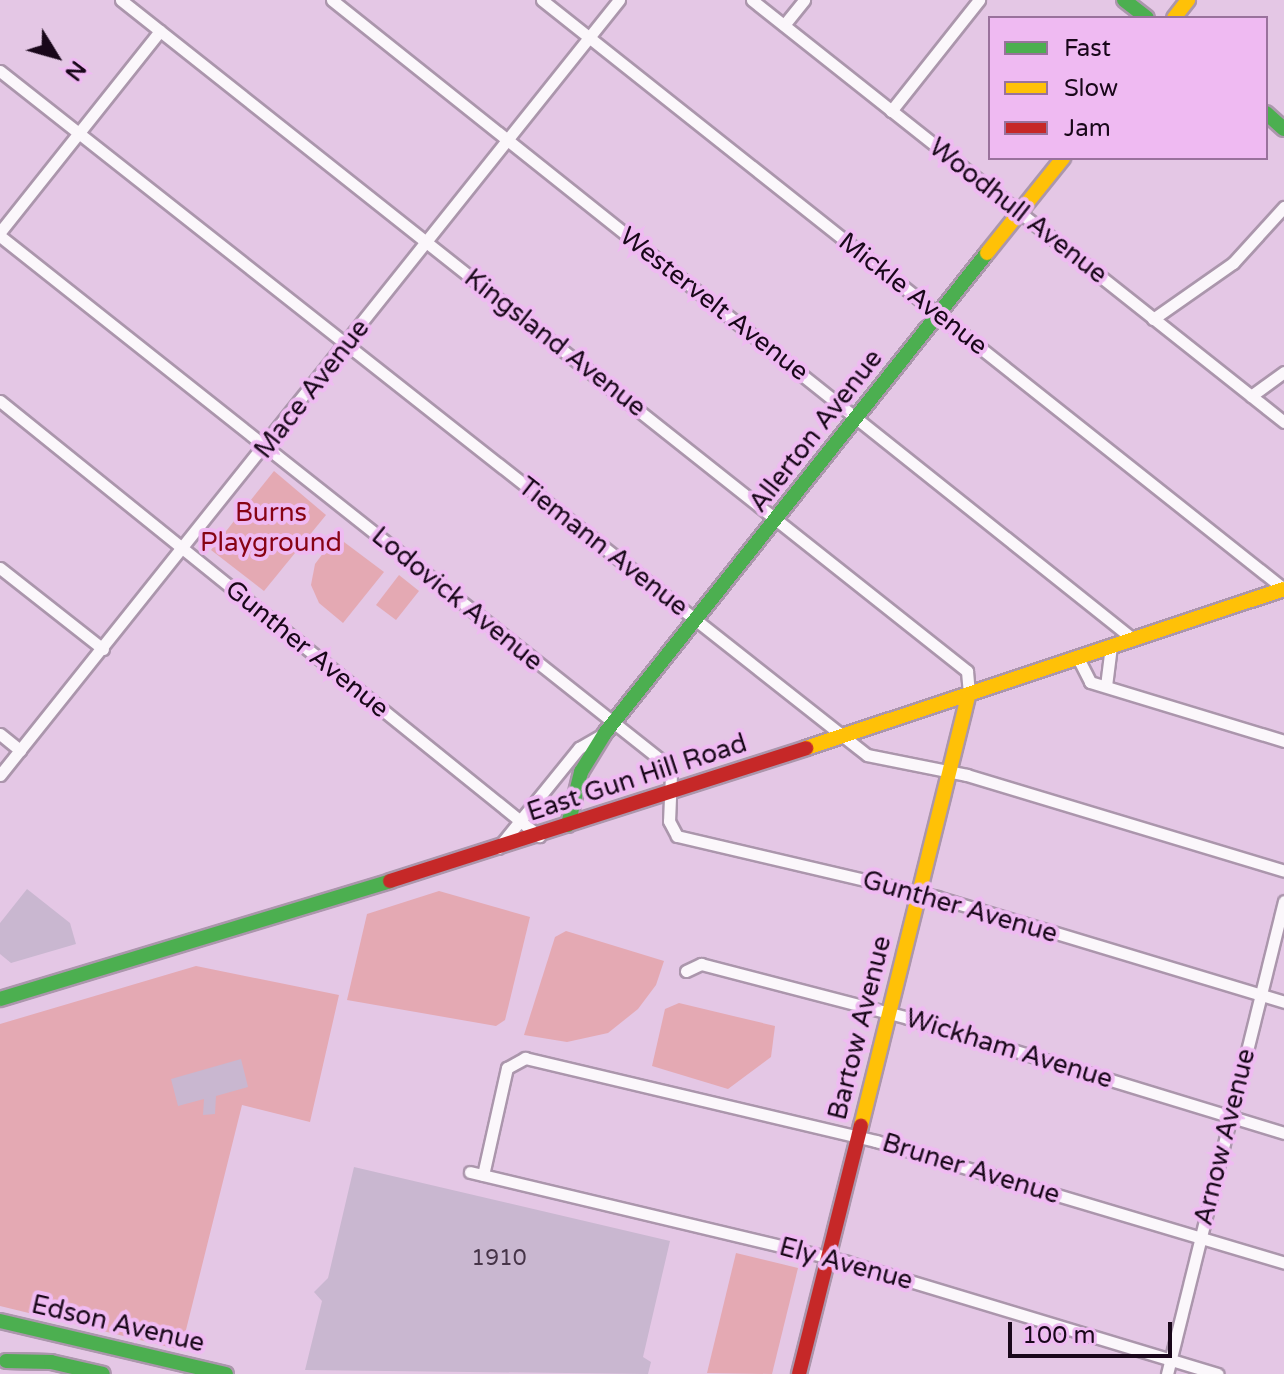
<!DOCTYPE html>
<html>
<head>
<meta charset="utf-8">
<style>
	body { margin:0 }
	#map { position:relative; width:1284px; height:1374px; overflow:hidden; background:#e4c7e5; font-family:"Varela Round",sans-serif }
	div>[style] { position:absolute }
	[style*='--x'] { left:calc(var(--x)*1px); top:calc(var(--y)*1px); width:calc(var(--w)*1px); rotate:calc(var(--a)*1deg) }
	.green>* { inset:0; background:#e4a9b3 }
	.building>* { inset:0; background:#c9b7d0 }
	.roads { filter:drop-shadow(2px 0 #ab96ac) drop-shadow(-2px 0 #ab96ac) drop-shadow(0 2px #ab96ac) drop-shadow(0 -2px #ab96ac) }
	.street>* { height:11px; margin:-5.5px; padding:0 5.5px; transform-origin:5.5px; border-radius:5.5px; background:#fbf7fb }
	.fast>* { height:14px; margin:-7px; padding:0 7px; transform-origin:7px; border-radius:7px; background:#4caf50 }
	.slow>* { height:14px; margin:-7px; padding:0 7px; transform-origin:7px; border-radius:7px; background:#ffc107 }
	.jam>* { height:14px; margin:-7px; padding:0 7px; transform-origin:7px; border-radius:7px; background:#c62828 }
	span { translate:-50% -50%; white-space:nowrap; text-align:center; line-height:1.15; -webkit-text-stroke:8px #efbaf2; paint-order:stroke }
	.number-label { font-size:22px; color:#463448 }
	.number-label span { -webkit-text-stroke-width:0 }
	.street-label { font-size:26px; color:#19071a }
	.park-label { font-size:26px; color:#870314 }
	.legend { position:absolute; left:988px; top:16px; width:280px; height:144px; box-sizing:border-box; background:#efbaf2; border:2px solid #99729c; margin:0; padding:10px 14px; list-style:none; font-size:24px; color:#19071a }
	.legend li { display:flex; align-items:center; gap:16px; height:40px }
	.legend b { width:40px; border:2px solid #99729c }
	.north { position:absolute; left:16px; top:16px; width:80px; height:80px; -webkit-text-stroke:6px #efbaf2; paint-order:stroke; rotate:127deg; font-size:22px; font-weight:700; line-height:32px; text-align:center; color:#19071a }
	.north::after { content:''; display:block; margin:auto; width:28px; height:36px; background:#19071a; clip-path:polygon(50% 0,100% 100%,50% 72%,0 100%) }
	.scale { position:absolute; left:1008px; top:1322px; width:164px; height:36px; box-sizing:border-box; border:4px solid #19071a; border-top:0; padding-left:10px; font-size:24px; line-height:28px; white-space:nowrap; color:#19071a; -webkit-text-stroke:6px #efbaf2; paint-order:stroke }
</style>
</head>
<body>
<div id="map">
	<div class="green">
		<div style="clip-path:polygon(274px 471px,326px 515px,264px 591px,211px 550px)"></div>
		<div style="clip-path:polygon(336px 536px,384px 572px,343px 623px,319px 603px,311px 585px,315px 564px)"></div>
		<div style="clip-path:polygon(399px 575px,419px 591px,396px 620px,376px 605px)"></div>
		<div style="clip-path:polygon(439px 891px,530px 917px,505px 1020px,496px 1026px,347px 1000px,367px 914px)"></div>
		<div style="clip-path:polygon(566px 931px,664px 961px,656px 985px,638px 1009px,608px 1033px,567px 1042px,524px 1035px,555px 937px)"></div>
		<div style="clip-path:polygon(196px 966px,339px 995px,310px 1122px,242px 1105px,181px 1350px,0 1306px,0 1024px)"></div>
		<div style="clip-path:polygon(679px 1003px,775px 1026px,771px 1057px,728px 1089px,652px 1066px,665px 1009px)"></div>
		<div style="clip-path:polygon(736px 1253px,798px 1268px,772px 1374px,707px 1373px)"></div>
	</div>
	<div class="building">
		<div style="clip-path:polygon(27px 889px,70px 923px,76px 944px,11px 963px,0 954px,0 923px)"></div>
		<div style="clip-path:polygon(241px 1059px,248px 1087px,216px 1096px,215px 1114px,203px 1115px,204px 1099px,178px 1106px,171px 1079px)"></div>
		<div style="clip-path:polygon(354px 1167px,670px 1241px,643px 1357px,651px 1362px,648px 1374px,305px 1370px,322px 1301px,314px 1292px,328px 1278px)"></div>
	</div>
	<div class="roads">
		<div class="street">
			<div style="--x:121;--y:0;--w:1080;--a:38.42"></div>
			<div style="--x:967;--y:671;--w:23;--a:85"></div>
			<div style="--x:332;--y:0;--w:1025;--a:38.58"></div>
			<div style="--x:542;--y:0;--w:947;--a:38.44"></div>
			<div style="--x:752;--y:0;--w:679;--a:38.42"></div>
			<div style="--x:784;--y:25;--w:32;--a:-51"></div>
			<div style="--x:0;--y:71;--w:1104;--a:38.27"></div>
			<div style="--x:867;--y:755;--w:102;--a:11.3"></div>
			<div style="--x:967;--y:775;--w:331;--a:16.8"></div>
			<div style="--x:891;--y:111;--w:142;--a:-51.6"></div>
			<div style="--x:0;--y:232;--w:257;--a:-51.5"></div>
			<div style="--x:0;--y:236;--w:844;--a:38.41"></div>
			<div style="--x:661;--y:760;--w:17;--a:54"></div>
			<div style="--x:671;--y:774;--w:47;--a:92.4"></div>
			<div style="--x:669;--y:821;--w:17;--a:62"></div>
			<div style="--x:677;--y:836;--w:267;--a:13.2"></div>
			<div style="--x:937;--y:897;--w:363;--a:16.8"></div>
			<div style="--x:1153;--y:319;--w:98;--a:-35"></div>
			<div style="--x:1233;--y:263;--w:76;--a:-47.7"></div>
			<div style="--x:1251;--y:396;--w:41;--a:-36"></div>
			<div style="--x:0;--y:401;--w:693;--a:38.91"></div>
			<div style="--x:0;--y:568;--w:131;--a:38.2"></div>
			<div style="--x:1078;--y:658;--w:27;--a:63"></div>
			<div style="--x:1090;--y:682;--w:203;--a:16.9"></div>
			<div style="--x:1106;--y:686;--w:40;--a:-82.9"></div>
			<div style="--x:0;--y:734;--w:26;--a:39"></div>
			<div style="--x:0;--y:775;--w:992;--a:-51.39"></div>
			<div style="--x:498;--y:848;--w:129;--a:-51"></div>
			<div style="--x:579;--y:748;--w:30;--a:-30"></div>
			<div style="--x:686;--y:971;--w:17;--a:-25"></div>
			<div style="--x:701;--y:964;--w:214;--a:14.6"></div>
			<div style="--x:908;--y:1018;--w:393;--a:17"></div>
			<div style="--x:470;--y:1172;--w:388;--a:13.4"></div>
			<div style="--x:847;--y:1262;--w:387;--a:16.8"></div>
			<div style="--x:483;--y:1175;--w:110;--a:-77.4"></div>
			<div style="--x:507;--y:1068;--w:21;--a:-29"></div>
			<div style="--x:525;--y:1058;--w:361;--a:13.3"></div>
			<div style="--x:876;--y:1141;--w:426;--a:16.6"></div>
			<div style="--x:1167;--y:1374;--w:487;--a:-76.1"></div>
		</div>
		<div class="fast">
			<div style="--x:1124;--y:0;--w:29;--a:38"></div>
			<div style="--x:1266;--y:113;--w:24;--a:42"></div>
			<div style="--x:568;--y:825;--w:55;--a:-76.2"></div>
			<div style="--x:581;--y:772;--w:46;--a:-58.4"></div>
			<div style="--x:605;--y:733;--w:613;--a:-51.49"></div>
			<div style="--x:0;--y:999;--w:407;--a:-16.8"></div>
			<div style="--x:0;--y:1321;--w:232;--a:13.2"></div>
			<div style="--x:6;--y:1361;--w:45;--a:1.3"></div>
			<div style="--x:51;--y:1362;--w:53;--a:13"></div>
		</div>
		<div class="slow">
			<div style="--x:1174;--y:18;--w:23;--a:-52"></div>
			<div style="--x:987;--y:253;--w:122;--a:-51.3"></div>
			<div style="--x:806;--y:748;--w:504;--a:-18.4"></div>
			<div style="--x:861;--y:1126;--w:445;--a:-76"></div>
		</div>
		<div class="jam">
			<div style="--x:390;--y:881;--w:437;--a:-17.7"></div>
			<div style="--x:799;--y:1374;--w:256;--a:-76"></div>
		</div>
	</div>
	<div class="number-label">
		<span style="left:499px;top:1259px">1910</span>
	</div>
	<div class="street-label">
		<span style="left:1018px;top:211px;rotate:38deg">Woodhull Avenue</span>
		<span style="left:913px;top:294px;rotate:38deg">Mickle Avenue</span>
		<span style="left:714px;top:304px;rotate:38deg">Westervelt Avenue</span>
		<span style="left:555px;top:343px;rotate:38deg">Kingsland Avenue</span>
		<span style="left:312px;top:389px;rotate:-52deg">Mace Avenue</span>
		<span style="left:816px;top:431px;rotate:-52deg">Allerton Avenue</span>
		<span style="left:603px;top:547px;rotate:38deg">Tiemann Avenue</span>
		<span style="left:457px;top:599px;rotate:39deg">Lodovick Avenue</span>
		<span style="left:307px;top:649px;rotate:39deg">Gunther Avenue</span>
		<span style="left:637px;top:778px;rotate:-18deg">East Gun Hill Road</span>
		<span style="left:960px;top:907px;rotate:16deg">Gunther Avenue</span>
		<span style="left:860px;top:1028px;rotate:-76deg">Bartow Avenue</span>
		<span style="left:1009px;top:1049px;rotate:17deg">Wickham Avenue</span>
		<span style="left:1225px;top:1137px;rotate:-76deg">Arnow Avenue</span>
		<span style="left:971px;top:1169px;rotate:17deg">Bruner Avenue</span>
		<span style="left:846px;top:1264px;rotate:15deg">Ely Avenue</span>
		<span style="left:118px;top:1324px;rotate:13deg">Edson Avenue</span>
	</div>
	<div class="park-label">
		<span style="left:271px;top:528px">Burns<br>Playground</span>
	</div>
	<ul class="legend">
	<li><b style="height:10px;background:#4caf50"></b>Fast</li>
	<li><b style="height:10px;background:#ffc107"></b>Slow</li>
	<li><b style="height:10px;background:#c62828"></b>Jam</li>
	</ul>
	<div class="north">N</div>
	<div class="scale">100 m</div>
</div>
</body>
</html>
